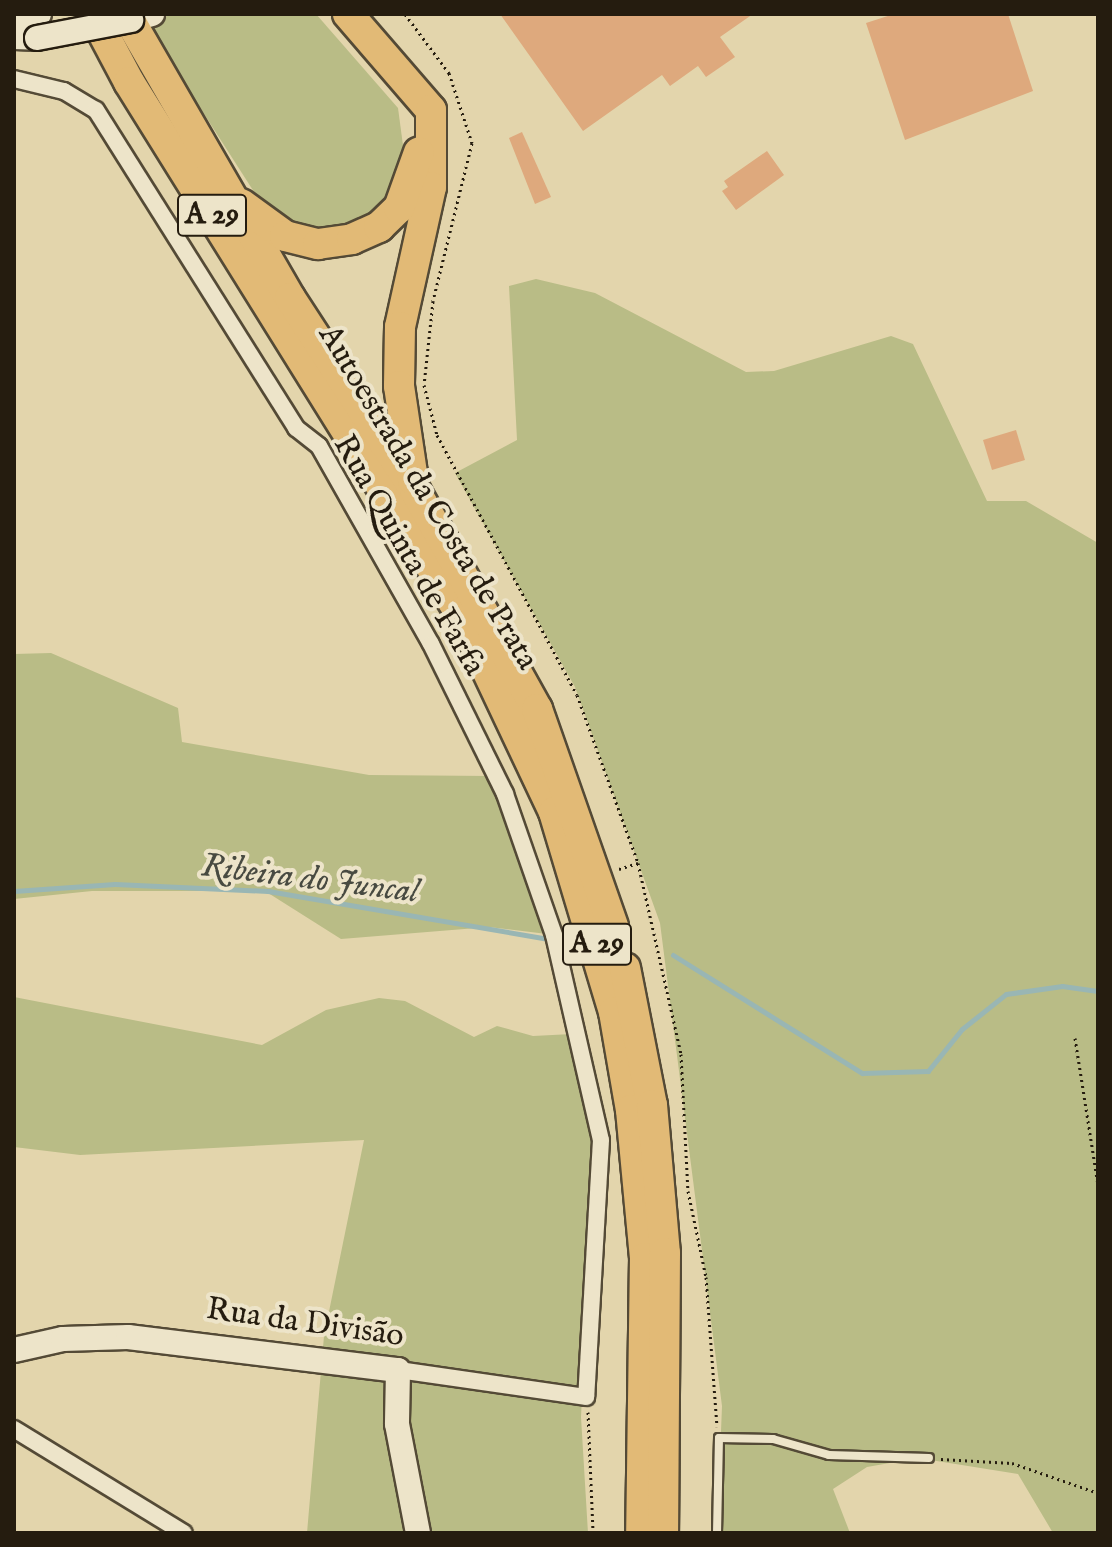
<!DOCTYPE html>
<html>
<head>
<meta charset="utf-8">
<style>
	body { margin:0 }
	#map { position:relative; width:1112px; height:1547px; overflow:hidden; background:#e3d5ac; font-family:"IM FELL English",serif }
	div>[style] { position:absolute }
	[style*='--x'] { left:calc(var(--x)*1px); top:calc(var(--y)*1px); width:calc(var(--w)*1px); rotate:calc(var(--a)*1deg) }
	.green>* { inset:0; background:#b9bc86 }
	.stream>* { height:5px; margin:-2.5px; padding:0 2.5px; transform-origin:2.5px; border-radius:2.5px; background:#99b6b4 }
	.building>* { inset:0; background:#dea97d }
	.path>* { height:3px; margin-top:-1.5px; transform-origin:0; background:repeating-linear-gradient(90deg,#251c0f 0 2px,transparent 0 6px) }
	.roads { filter:drop-shadow(2px 0 #544a36) drop-shadow(-2px 0 #544a36) drop-shadow(0 2px #544a36) drop-shadow(0 -2px #544a36) }
	.lane>* { height:8px; margin:-4px; padding:0 4px; transform-origin:4px; border-radius:4px; background:#ede4c9 }
	.street>* { height:16px; margin:-8px; padding:0 8px; transform-origin:8px; border-radius:8px; background:#ede4c9 }
	.secondary>* { height:24px; margin:-12px; padding:0 12px; transform-origin:12px; border-radius:12px; background:#ede4c9 }
	.highway>* { height:30px; margin:-15px; padding:0 15px; transform-origin:15px; border-radius:15px; background:#e2ba76 }
	.bridges { filter:drop-shadow(2px 0 #251c0f) drop-shadow(-2px 0 #251c0f) drop-shadow(0 2px #251c0f) drop-shadow(0 -2px #251c0f) }
	.secondary-bridge>* { height:24px; margin:-12px; padding:0 12px; transform-origin:12px; border-radius:12px; background:#ede4c9 }
	span { translate:-50% -50%; white-space:nowrap; text-align:center; line-height:1.15; -webkit-text-stroke:8px #ede4c9; paint-order:stroke }
	.shield-label span { padding:2px 6px; background:#ede4c9; border:2px solid; border-radius:6px; -webkit-text-stroke-width:0 }
	.shield-label { font-size:30px; color:#251c0f; font-weight:700 }
	.street-label { font-size:32px; color:#251c0f }
	.water-label { font-size:34px; color:#484a41; font-style:italic }
	.frame { position:absolute; inset:0; border:16px solid #251c0f; pointer-events:none }
</style>
</head>
<body>
<div id="map">
	<div class="green">
		<div style="clip-path:polygon(172px 14px,316px 14px,398px 108px,406px 168px,381px 209px,339px 234px,288px 226px,265px 209px,147px 25px)"></div>
		<div style="clip-path:polygon(536px 279px,595px 293px,746px 372px,774px 371px,891px 336px,913px 344px,987px 501px,1026px 501px,1098px 543px,1098px 1533px,1053px 1533px,1018px 1474px,918px 1458px,867px 1467px,833px 1489px,850px 1533px,717px 1533px,722px 1406px,660px 923px,575px 687px,455px 473px,517px 440px,509px 286px)"></div>
		<div style="clip-path:polygon(51px 653px,178px 708px,182px 742px,369px 775px,490px 776px,547px 934px,489px 927px,341px 939px,265px 891px,92px 891px,14px 899px,14px 654px)"></div>
		<div style="clip-path:polygon(14px 997px,262px 1045px,326px 1010px,379px 998px,405px 1001px,474px 1037px,497px 1026px,533px 1036px,572px 1034px,595px 1122px,581px 1417px,588px 1533px,307px 1533px,324px 1336px,364px 1140px,80px 1155px,14px 1147px)"></div>
	</div>
	<div class="stream">
		<div style="--x:14;--y:891;--w:101;--a:-4"></div>
		<div style="--x:115;--y:884;--w:153;--a:2.6"></div>
		<div style="--x:268;--y:891;--w:286;--a:9.7"></div>
		<div style="--x:673;--y:955;--w:223;--a:32"></div>
		<div style="--x:862;--y:1073;--w:66;--a:-1.7"></div>
		<div style="--x:928;--y:1071;--w:54;--a:-51"></div>
		<div style="--x:962;--y:1029;--w:56;--a:-38.5"></div>
		<div style="--x:1006;--y:994;--w:57;--a:-8.1"></div>
		<div style="--x:1062;--y:986;--w:36;--a:8"></div>
	</div>
	<div class="building">
		<div style="clip-path:polygon(500px 14px,753px 14px,720px 37px,735px 57px,706px 77px,698px 66px,670px 86px,662px 75px,583px 131px)"></div>
		<div style="clip-path:polygon(894px 14px,1008px 14px,1033px 91px,905px 140px,866px 23px)"></div>
		<div style="clip-path:polygon(522px 132px,551px 197px,535px 204px,509px 138px)"></div>
		<div style="clip-path:polygon(767px 151px,784px 175px,736px 210px,722px 191px,728px 187px,724px 181px)"></div>
		<div style="clip-path:polygon(1016px 430px,1025px 460px,992px 470px,983px 440px)"></div>
	</div>
	<div class="path">
		<div style="--x:405;--y:14;--w:74;--a:53.3"></div>
		<div style="--x:449;--y:73;--w:74;--a:71.8"></div>
		<div style="--x:472;--y:143;--w:163;--a:103.9"></div>
		<div style="--x:433;--y:301;--w:84;--a:96.1"></div>
		<div style="--x:424;--y:385;--w:52;--a:75.4"></div>
		<div style="--x:437;--y:435;--w:295;--a:61.7"></div>
		<div style="--x:577;--y:695;--w:179;--a:70"></div>
		<div style="--x:638;--y:863;--w:196;--a:77.3"></div>
		<div style="--x:681;--y:1054;--w:137;--a:87.1"></div>
		<div style="--x:688;--y:1191;--w:88;--a:78.2"></div>
		<div style="--x:706;--y:1277;--w:150;--a:85.8"></div>
		<div style="--x:619;--y:869;--w:20;--a:-18"></div>
		<div style="--x:1075;--y:1038;--w:149;--a:81.1"></div>
		<div style="--x:588;--y:1412;--w:121;--a:87.6"></div>
		<div style="--x:941;--y:1459;--w:71;--a:3.2"></div>
		<div style="--x:1012;--y:1463;--w:91;--a:19.2"></div>
	</div>
	<div class="roads">
		<div class="lane">
			<div style="--x:717;--y:1533;--w:95;--a:-88.8"></div>
			<div style="--x:719;--y:1438;--w:54;--a:1.1"></div>
			<div style="--x:773;--y:1439;--w:58;--a:15.9"></div>
			<div style="--x:829;--y:1455;--w:100;--a:1.7"></div>
		</div>
		<div class="street">
			<div style="--x:14;--y:79;--w:51;--a:13.5"></div>
			<div style="--x:64;--y:91;--w:37;--a:31"></div>
			<div style="--x:96;--y:110;--w:376;--a:57.8"></div>
			<div style="--x:296;--y:428;--w:29;--a:38"></div>
			<div style="--x:319;--y:446;--w:227;--a:60.5"></div>
			<div style="--x:431;--y:644;--w:167;--a:63.7"></div>
			<div style="--x:505;--y:794;--w:149;--a:70.8"></div>
			<div style="--x:554;--y:935;--w:210;--a:77.1"></div>
			<div style="--x:601;--y:1140;--w:257;--a:93.3"></div>
			<div style="--x:586;--y:1397;--w:190;--a:-171.8"></div>
			<div style="--x:14;--y:1429;--w:199;--a:31.5"></div>
		</div>
		<div class="secondary">
			<div style="--x:14;--y:14;--w:25;--a:0"></div>
			<div style="--x:131;--y:20;--w:22;--a:-16"></div>
			<div style="--x:14;--y:37;--w:23;--a:2"></div>
			<div style="--x:14;--y:1350;--w:50;--a:-12.7"></div>
			<div style="--x:63;--y:1339;--w:65;--a:-1.8"></div>
			<div style="--x:128;--y:1337;--w:272;--a:7"></div>
			<div style="--x:398;--y:1370;--w:54;--a:91.1"></div>
			<div style="--x:397;--y:1424;--w:111;--a:79.1"></div>
		</div>
		<div class="highway">
			<div style="--x:93;--y:14;--w:77;--a:62.1"></div>
			<div style="--x:129;--y:82;--w:626;--a:58.06"></div>
			<div style="--x:460;--y:613;--w:220;--a:64.7"></div>
			<div style="--x:554;--y:812;--w:209;--a:73.3"></div>
			<div style="--x:614;--y:1012;--w:99;--a:80.2"></div>
			<div style="--x:631;--y:1110;--w:149;--a:84.6"></div>
			<div style="--x:645;--y:1258;--w:275;--a:90.8"></div>
			<div style="--x:126;--y:14;--w:328;--a:60"></div>
			<div style="--x:290;--y:298;--w:229;--a:56.9"></div>
			<div style="--x:415;--y:490;--w:251;--a:60.9"></div>
			<div style="--x:537;--y:709;--w:230;--a:70.7"></div>
			<div style="--x:348;--y:14;--w:127;--a:49.2"></div>
			<div style="--x:431;--y:110;--w:77;--a:90"></div>
			<div style="--x:431;--y:187;--w:143;--a:102.5"></div>
			<div style="--x:400;--y:327;--w:59;--a:91"></div>
			<div style="--x:399;--y:386;--w:95;--a:81.5"></div>
			<div style="--x:241;--y:204;--w:54;--a:36"></div>
			<div style="--x:285;--y:236;--w:34;--a:14"></div>
			<div style="--x:318;--y:244;--w:34;--a:-8"></div>
			<div style="--x:352;--y:239;--w:30;--a:-24"></div>
			<div style="--x:379;--y:227;--w:28;--a:-44"></div>
			<div style="--x:399;--y:208;--w:59;--a:-70.3"></div>
			<div style="--x:625;--y:968;--w:140;--a:78.9"></div>
			<div style="--x:652;--y:1105;--w:149;--a:85"></div>
			<div style="--x:665;--y:1253;--w:280;--a:90.4"></div>
		</div>
	</div>
	<div class="bridges">
		<div class="secondary-bridge">
			<div style="--x:37;--y:38;--w:96;--a:-10.8"></div>
		</div>
	</div>
	<div class="shield-label">
		<span style="left:212px;top:215px">A 29</span>
		<span style="left:597px;top:944px">A 29</span>
	</div>
	<div class="street-label">
		<span style="left:427px;top:498px;rotate:59deg">Autoestrada da Costa de Prata</span>
		<span style="left:408px;top:556px;rotate:60deg">Rua Quinta de Farfa</span>
		<span style="left:305px;top:1324px;rotate:8deg">Rua da Divisão</span>
	</div>
	<div class="water-label">
		<span style="left:310px;top:879px;rotate:7deg">Ribeira do Juncal</span>
	</div>
	<div class="frame"></div>
</div>
</body>
</html>
